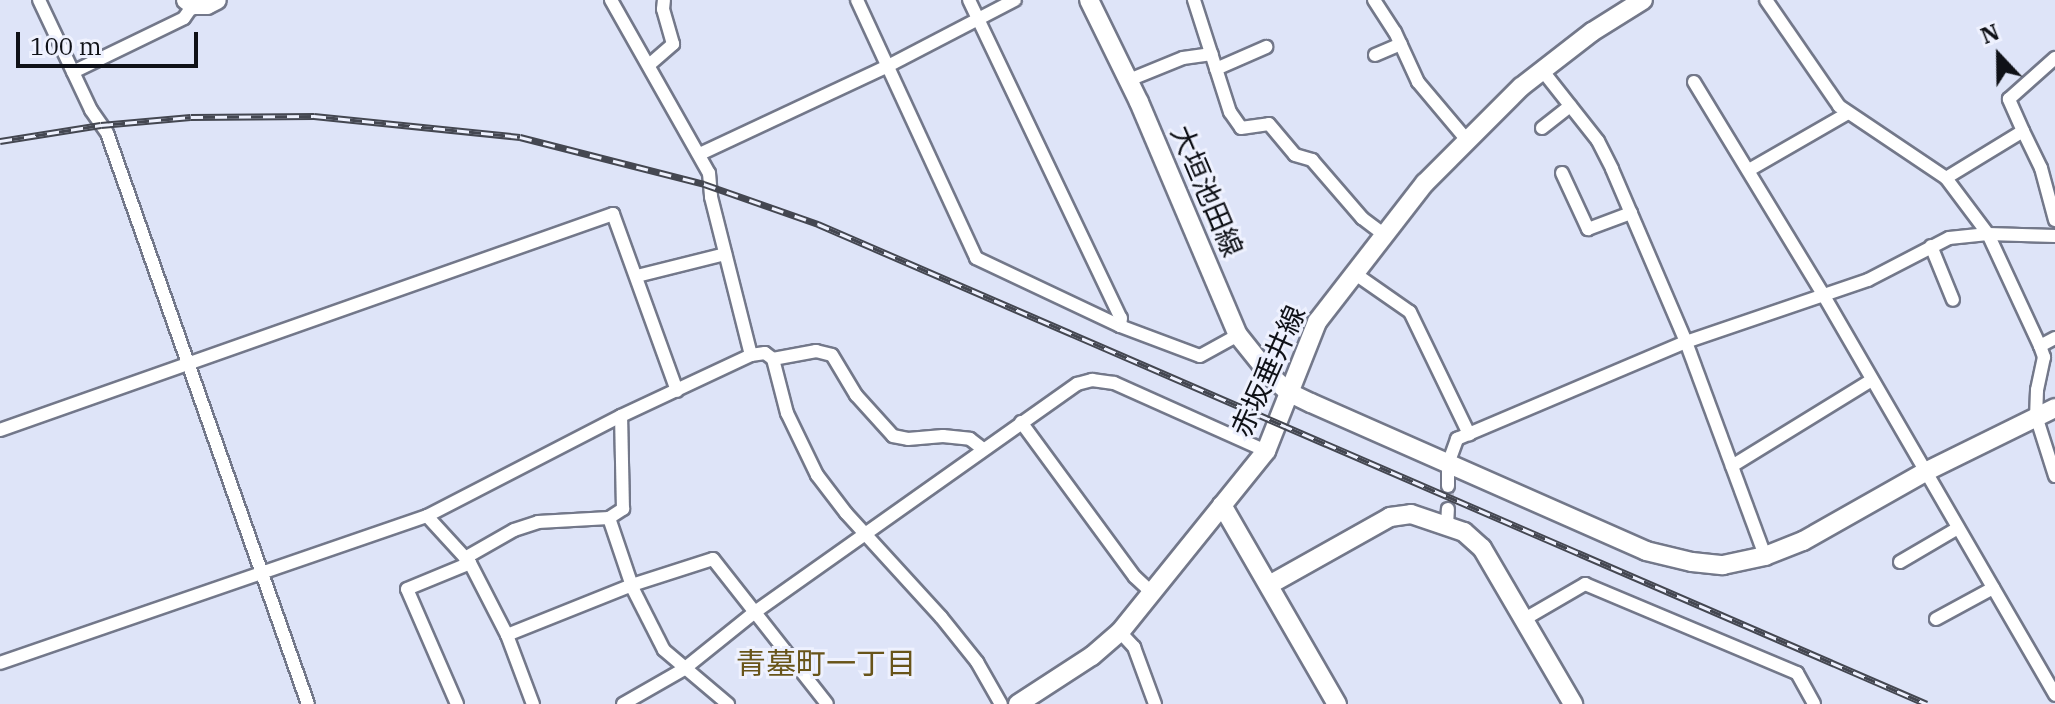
<!DOCTYPE html>
<html>
<head>
<meta charset="utf-8">
<style>
	body { margin:0 }
	#map { position:relative; width:2055px; height:704px; overflow:hidden; background:#dee4f8; font-family:"IBM Plex Serif","Noto Sans JP",serif }
	div>[style] { position:absolute }
	[style*='--x'] { left:calc(var(--x)*1px); top:calc(var(--y)*1px); width:calc(var(--w)*1px); rotate:calc(var(--a)*1deg) }
	.street-tunnel>* { height:12px; margin-top:-6px; transform-origin:0; background:repeating-linear-gradient(90deg,#bfc4d6 0 12px,transparent 0 18px) }
	.roads { filter:drop-shadow(2px 0 #73788a) drop-shadow(-2px 0 #73788a) drop-shadow(0 2px #73788a) drop-shadow(0 -2px #73788a) }
	.street>* { height:12px; margin:-6px; padding:0 6px; transform-origin:6px; border-radius:6px; background:#fff }
	.secondary>* { height:18px; margin:-9px; padding:0 9px; transform-origin:9px; border-radius:9px; background:#fff }
	.rail>* { height:7px; margin-top:-3.5px; transform-origin:0; background:repeating-linear-gradient(90deg,#eef1fe 0 12px,#444751 0 24px); box-sizing:border-box; border-block:2px solid #444751 }
	span { translate:-50% -50%; white-space:nowrap; text-align:center; line-height:1.15; -webkit-text-stroke:6px #eef1fe; paint-order:stroke }
	.street-label { font-size:28px; color:#0f1117 }
	.neighbourhood-label { font-size:30px; color:#685419 }
	.north { position:absolute; left:1959px; top:16px; width:80px; height:80px; -webkit-text-stroke:6px #eef1fe; paint-order:stroke; rotate:338deg; font-size:22px; font-weight:700; line-height:32px; text-align:center; color:#0f1117 }
	.north::after { content:''; display:block; margin:auto; width:28px; height:36px; background:#0f1117; clip-path:polygon(50% 0,100% 100%,50% 72%,0 100%) }
	.scale { position:absolute; left:16px; top:32px; width:182px; height:36px; box-sizing:border-box; border:4px solid #0f1117; border-top:0; padding-left:10px; font-size:24px; line-height:28px; white-space:nowrap; color:#0f1117; -webkit-text-stroke:6px #eef1fe; paint-order:stroke }
</style>
</head>
<body>
<div id="map">
	<div class="street-tunnel">
		<div style="--x:1448;--y:486;--w:23;--a:90"></div>
	</div>
	<div class="roads">
		<div class="street">
			<div style="--x:39;--y:0;--w:122;--a:64.7"></div>
			<div style="--x:91;--y:110;--w:28;--a:55"></div>
			<div style="--x:107;--y:133;--w:605;--a:70.61"></div>
			<div style="--x:611;--y:0;--w:199;--a:60.5"></div>
			<div style="--x:709;--y:173;--w:24;--a:85"></div>
			<div style="--x:711;--y:197;--w:163;--a:75.8"></div>
			<div style="--x:857;--y:0;--w:284;--a:65.2"></div>
			<div style="--x:976;--y:258;--w:159;--a:25.3"></div>
			<div style="--x:1120;--y:326;--w:85;--a:20.6"></div>
			<div style="--x:1200;--y:356;--w:43;--a:-28.9"></div>
			<div style="--x:969;--y:0;--w:352;--a:64.5"></div>
			<div style="--x:1121;--y:318;--w:8;--a:97"></div>
			<div style="--x:1194;--y:0;--w:118;--a:72.2"></div>
			<div style="--x:1230;--y:112;--w:19;--a:55"></div>
			<div style="--x:1241;--y:128;--w:28;--a:-8"></div>
			<div style="--x:1269;--y:124;--w:40;--a:50"></div>
			<div style="--x:1295;--y:155;--w:18;--a:16"></div>
			<div style="--x:1312;--y:160;--w:77;--a:49.2"></div>
			<div style="--x:1362;--y:218;--w:26;--a:37"></div>
			<div style="--x:1374;--y:0;--w:38;--a:57"></div>
			<div style="--x:1395;--y:32;--w:55;--a:65.3"></div>
			<div style="--x:1418;--y:82;--w:75;--a:49.9"></div>
			<div style="--x:1766;--y:0;--w:129;--a:55.4"></div>
			<div style="--x:1839;--y:106;--w:129;--a:33.9"></div>
			<div style="--x:1946;--y:178;--w:70;--a:53.1"></div>
			<div style="--x:1988;--y:234;--w:123;--a:65.1"></div>
			<div style="--x:2040;--y:346;--w:17;--a:-28"></div>
			<div style="--x:1375;--y:55;--w:28;--a:-23"></div>
			<div style="--x:649;--y:65;--w:32;--a:-41"></div>
			<div style="--x:673;--y:44;--w:36;--a:-106"></div>
			<div style="--x:663;--y:9;--w:9;--a:-84"></div>
			<div style="--x:1216;--y:69;--w:55;--a:-23.7"></div>
			<div style="--x:1542;--y:70;--w:90;--a:51.7"></div>
			<div style="--x:1598;--y:141;--w:31;--a:63"></div>
			<div style="--x:1612;--y:169;--w:188;--a:66.8"></div>
			<div style="--x:1686;--y:342;--w:228;--a:69.7"></div>
			<div style="--x:73;--y:72;--w:123;--a:-25.9"></div>
			<div style="--x:184;--y:18;--w:16;--a:-55"></div>
			<div style="--x:1129;--y:80;--w:58;--a:-22.2"></div>
			<div style="--x:1183;--y:58;--w:29;--a:-8"></div>
			<div style="--x:1694;--y:82;--w:250;--a:58.7"></div>
			<div style="--x:1824;--y:296;--w:461;--a:59.9"></div>
			<div style="--x:1542;--y:128;--w:36;--a:-38"></div>
			<div style="--x:2023;--y:131;--w:41;--a:64.1"></div>
			<div style="--x:2041;--y:168;--w:54;--a:74.9"></div>
			<div style="--x:700;--y:154;--w:208;--a:-25.1"></div>
			<div style="--x:888;--y:66;--w:143;--a:-27.5"></div>
			<div style="--x:1749;--y:170;--w:114;--a:-29.9"></div>
			<div style="--x:1562;--y:173;--w:62;--a:65.1"></div>
			<div style="--x:1588;--y:229;--w:46;--a:-20.4"></div>
			<div style="--x:1946;--y:178;--w:90;--a:-31.4"></div>
			<div style="--x:2023;--y:131;--w:35;--a:-114"></div>
			<div style="--x:2009;--y:99;--w:62;--a:-41.7"></div>
			<div style="--x:1931;--y:246;--w:58;--a:67.8"></div>
			<div style="--x:1354;--y:273;--w:68;--a:34.9"></div>
			<div style="--x:1410;--y:312;--w:136;--a:64.2"></div>
			<div style="--x:637;--y:276;--w:91;--a:-14"></div>
			<div style="--x:2040;--y:346;--w:12;--a:70"></div>
			<div style="--x:2044;--y:357;--w:34;--a:102"></div>
			<div style="--x:2037;--y:390;--w:26;--a:92"></div>
			<div style="--x:2036;--y:416;--w:63;--a:72.4"></div>
			<div style="--x:773;--y:359;--w:56;--a:75.5"></div>
			<div style="--x:787;--y:413;--w:69;--a:64.2"></div>
			<div style="--x:817;--y:475;--w:48;--a:52.7"></div>
			<div style="--x:846;--y:513;--w:141;--a:47.6"></div>
			<div style="--x:941;--y:617;--w:58;--a:51.3"></div>
			<div style="--x:977;--y:662;--w:48;--a:60.3"></div>
			<div style="--x:1021;--y:422;--w:192;--a:53.7"></div>
			<div style="--x:1135;--y:577;--w:23;--a:43"></div>
			<div style="--x:0;--y:430;--w:650;--a:-19.41"></div>
			<div style="--x:613;--y:214;--w:188;--a:70.1"></div>
			<div style="--x:1732;--y:466;--w:164;--a:-31.6"></div>
			<div style="--x:1448;--y:486;--w:22;--a:-90"></div>
			<div style="--x:1448;--y:464;--w:27;--a:-70"></div>
			<div style="--x:1457;--y:439;--w:249;--a:-23"></div>
			<div style="--x:1686;--y:342;--w:192;--a:-18.8"></div>
			<div style="--x:1868;--y:280;--w:91;--a:-27.4"></div>
			<div style="--x:1949;--y:238;--w:39;--a:-6"></div>
			<div style="--x:1988;--y:234;--w:67;--a:1.7"></div>
			<div style="--x:427;--y:516;--w:64;--a:47.5"></div>
			<div style="--x:470;--y:563;--w:81;--a:62.8"></div>
			<div style="--x:507;--y:635;--w:74;--a:69.4"></div>
			<div style="--x:609;--y:518;--w:75;--a:71.3"></div>
			<div style="--x:633;--y:589;--w:68;--a:63.1"></div>
			<div style="--x:664;--y:650;--w:84;--a:40.2"></div>
			<div style="--x:1447;--y:526;--w:17;--a:-87"></div>
			<div style="--x:465;--y:558;--w:56;--a:-29.7"></div>
			<div style="--x:514;--y:530;--w:25;--a:-18"></div>
			<div style="--x:538;--y:522;--w:71;--a:-3.2"></div>
			<div style="--x:609;--y:518;--w:17;--a:-33"></div>
			<div style="--x:623;--y:509;--w:93;--a:-91.2"></div>
			<div style="--x:1900;--y:562;--w:67;--a:-30.4"></div>
			<div style="--x:1936;--y:619;--w:65;--a:-28.5"></div>
			<div style="--x:1523;--y:620;--w:72;--a:-30.1"></div>
			<div style="--x:1585;--y:584;--w:230;--a:22.8"></div>
			<div style="--x:1797;--y:673;--w:35;--a:61"></div>
			<div style="--x:1120;--y:632;--w:21;--a:47"></div>
			<div style="--x:1134;--y:647;--w:61;--a:69.8"></div>
			<div style="--x:507;--y:635;--w:135;--a:-21.8"></div>
			<div style="--x:632;--y:585;--w:85;--a:-17.8"></div>
			<div style="--x:713;--y:559;--w:184;--a:51.8"></div>
			<div style="--x:0;--y:663;--w:452;--a:-19"></div>
			<div style="--x:427;--y:516;--w:218;--a:-27.3"></div>
			<div style="--x:621;--y:416;--w:144;--a:-25.1"></div>
			<div style="--x:751;--y:355;--w:14;--a:-8"></div>
			<div style="--x:765;--y:353;--w:10;--a:37"></div>
			<div style="--x:773;--y:359;--w:44;--a:-10.5"></div>
			<div style="--x:816;--y:351;--w:16;--a:14"></div>
			<div style="--x:832;--y:355;--w:47;--a:59"></div>
			<div style="--x:856;--y:395;--w:55;--a:47.9"></div>
			<div style="--x:893;--y:436;--w:15;--a:11"></div>
			<div style="--x:908;--y:439;--w:35;--a:-5"></div>
			<div style="--x:943;--y:436;--w:27;--a:6"></div>
			<div style="--x:970;--y:439;--w:16;--a:38"></div>
			<div style="--x:457;--y:704;--w:125;--a:-113.5"></div>
			<div style="--x:407;--y:589;--w:68;--a:-22.4"></div>
			<div style="--x:623;--y:704;--w:70;--a:-29.8"></div>
			<div style="--x:684;--y:669;--w:91;--a:-38.8"></div>
			<div style="--x:755;--y:612;--w:395;--a:-35.3"></div>
			<div style="--x:1077;--y:384;--w:16;--a:-15"></div>
			<div style="--x:1092;--y:380;--w:22;--a:8"></div>
			<div style="--x:1114;--y:383;--w:167;--a:24.1"></div>
		</div>
		<div class="secondary">
			<div style="--x:186;--y:0;--w:9;--a:36"></div>
			<div style="--x:193;--y:5;--w:14;--a:0"></div>
			<div style="--x:207;--y:5;--w:11;--a:-27"></div>
			<div style="--x:1089;--y:0;--w:114;--a:63.9"></div>
			<div style="--x:1139;--y:102;--w:253;--a:67"></div>
			<div style="--x:1238;--y:335;--w:51;--a:51.3"></div>
			<div style="--x:1270;--y:375;--w:25;--a:43"></div>
			<div style="--x:1288;--y:392;--w:25;--a:26"></div>
			<div style="--x:1311;--y:403;--w:366;--a:23.8"></div>
			<div style="--x:1646;--y:551;--w:47;--a:13.4"></div>
			<div style="--x:1692;--y:562;--w:31;--a:6"></div>
			<div style="--x:1723;--y:565;--w:43;--a:-12.1"></div>
			<div style="--x:1765;--y:556;--w:41;--a:-21.5"></div>
			<div style="--x:1803;--y:541;--w:140;--a:-29.5"></div>
			<div style="--x:1925;--y:472;--w:145;--a:-26.2"></div>
			<div style="--x:1222;--y:505;--w:230;--a:60"></div>
			<div style="--x:1269;--y:585;--w:139;--a:-29.3"></div>
			<div style="--x:1390;--y:517;--w:21;--a:-8"></div>
			<div style="--x:1411;--y:514;--w:56;--a:18.8"></div>
			<div style="--x:1464;--y:532;--w:24;--a:42"></div>
			<div style="--x:1482;--y:548;--w:181;--a:59.7"></div>
			<div style="--x:1018;--y:704;--w:88;--a:-33"></div>
			<div style="--x:1092;--y:656;--w:37;--a:-41"></div>
			<div style="--x:1120;--y:632;--w:233;--a:-51.1"></div>
			<div style="--x:1266;--y:451;--w:139;--a:-68.4"></div>
			<div style="--x:1317;--y:322;--w:176;--a:-52.2"></div>
			<div style="--x:1425;--y:183;--w:136;--a:-45"></div>
			<div style="--x:1521;--y:87;--w:90;--a:-37.8"></div>
			<div style="--x:1592;--y:32;--w:60;--a:-32.1"></div>
		</div>
	</div>
	<div class="rail">
		<div style="--x:0;--y:141;--w:102;--a:-9"></div>
		<div style="--x:101;--y:125;--w:90;--a:-5.1"></div>
		<div style="--x:191;--y:117;--w:123;--a:-0.5"></div>
		<div style="--x:314;--y:116;--w:207;--a:5.8"></div>
		<div style="--x:520;--y:137;--w:190;--a:14.3"></div>
		<div style="--x:704;--y:184;--w:121;--a:19.3"></div>
		<div style="--x:818;--y:224;--w:1208;--a:23.4"></div>
	</div>
	<div class="street-label">
		<span style="left:1207px;top:191px;rotate:67deg">大垣池田線</span>
		<span style="left:1268px;top:371px;rotate:-66deg">赤坂垂井線</span>
	</div>
	<div class="neighbourhood-label">
		<span style="left:826px;top:663px">青墓町一丁目</span>
	</div>
	<div class="north">N</div>
	<div class="scale">100 m</div>
</div>
</body>
</html>
